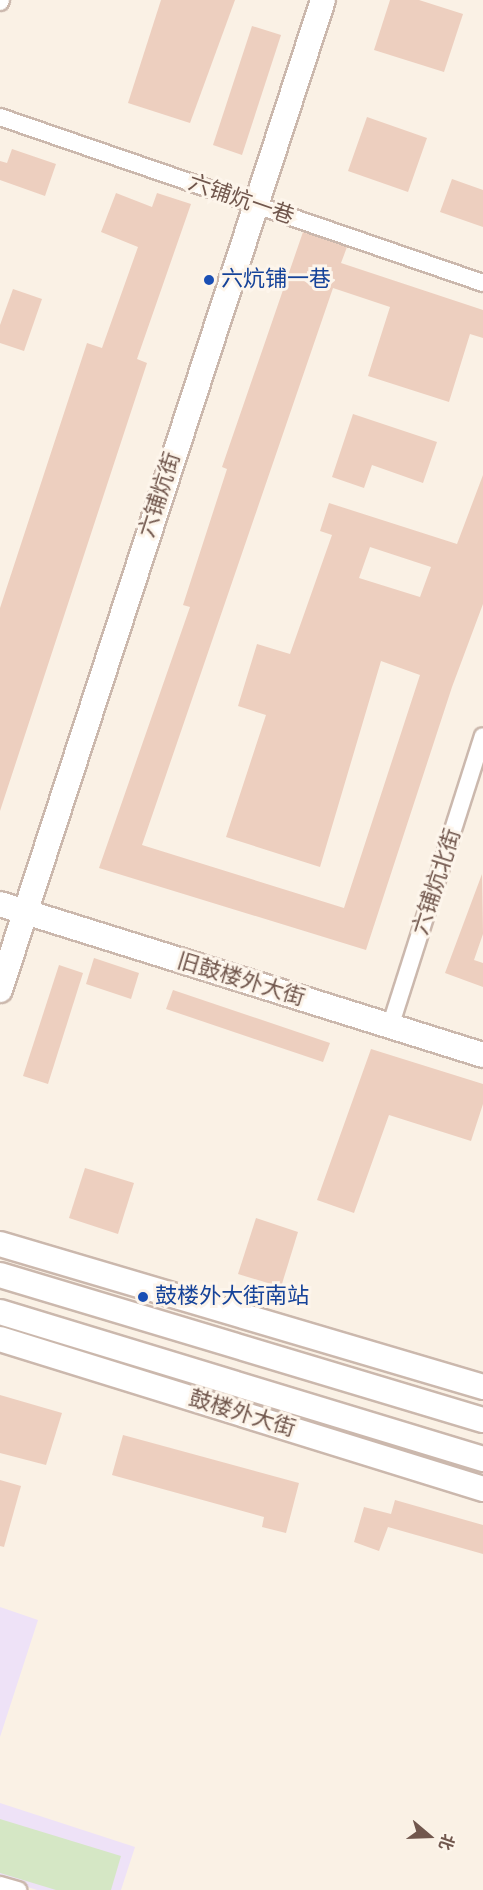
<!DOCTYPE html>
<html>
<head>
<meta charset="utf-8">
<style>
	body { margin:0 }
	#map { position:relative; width:483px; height:1890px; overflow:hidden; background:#faf1e5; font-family:Karla,"Noto Sans SC",sans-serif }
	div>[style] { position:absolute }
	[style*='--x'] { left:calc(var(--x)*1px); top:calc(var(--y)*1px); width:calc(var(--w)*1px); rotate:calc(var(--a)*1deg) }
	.education>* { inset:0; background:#eee2f7 }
	.green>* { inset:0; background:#d5e7c5 }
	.building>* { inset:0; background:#edcfbf }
	.roads { filter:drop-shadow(2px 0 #cbb8ad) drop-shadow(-2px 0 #cbb8ad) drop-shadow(0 2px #cbb8ad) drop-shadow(0 -2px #cbb8ad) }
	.street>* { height:16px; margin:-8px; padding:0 8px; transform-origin:8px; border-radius:8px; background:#fff }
	.secondary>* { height:24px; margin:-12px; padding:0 12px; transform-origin:12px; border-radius:12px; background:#fff }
	.dots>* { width:16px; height:16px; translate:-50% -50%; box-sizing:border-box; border:3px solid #fdf5eb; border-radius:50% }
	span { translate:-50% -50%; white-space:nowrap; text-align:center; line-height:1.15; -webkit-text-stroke:6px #fdf5eb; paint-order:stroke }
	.street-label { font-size:22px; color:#71574d }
	.transit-label { font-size:22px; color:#164399 }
	.left { translate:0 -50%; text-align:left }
	.north { position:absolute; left:399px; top:1806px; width:60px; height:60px; -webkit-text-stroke:4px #fdf5eb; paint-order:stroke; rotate:109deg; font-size:16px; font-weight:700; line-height:24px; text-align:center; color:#71574d }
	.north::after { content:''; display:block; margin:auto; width:21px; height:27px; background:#71574d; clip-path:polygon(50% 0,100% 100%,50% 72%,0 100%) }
</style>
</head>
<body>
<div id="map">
	<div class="education">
		<div style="clip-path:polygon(0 1607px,38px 1620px,0 1737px)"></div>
		<div style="clip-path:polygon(0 1803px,135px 1847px,121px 1890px,37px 1890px,0 1878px)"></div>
	</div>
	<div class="green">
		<div style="clip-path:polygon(0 1819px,121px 1856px,111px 1890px,56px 1890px,0 1873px)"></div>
	</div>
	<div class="building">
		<div style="clip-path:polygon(161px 0,235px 0,190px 123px,128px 103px)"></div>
		<div style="clip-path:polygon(390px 0,419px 0,463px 14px,444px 72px,374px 50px)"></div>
		<div style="clip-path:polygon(252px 26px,281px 35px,242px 155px,213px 145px)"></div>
		<div style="clip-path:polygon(367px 117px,427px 138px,408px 192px,348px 171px)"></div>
		<div style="clip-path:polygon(12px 149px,56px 164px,45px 196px,0 180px,0 161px,7px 163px)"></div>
		<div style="clip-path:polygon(452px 179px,483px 190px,483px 227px,440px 212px)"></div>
		<div style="clip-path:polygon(116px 193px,152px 207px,157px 193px,191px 204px,137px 359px,147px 363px,0 811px,0 608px,87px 343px,102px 348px,138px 247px,101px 232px)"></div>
		<div style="clip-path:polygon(evenodd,303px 232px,347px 247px,341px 263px,483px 310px,483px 338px,470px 334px,449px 402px,368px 376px,390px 307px,333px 288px,142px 845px,344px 908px,420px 675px,381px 661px,320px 867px,226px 837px,266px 715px,238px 706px,257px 644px,290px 654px,332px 535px,320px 531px,329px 503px,457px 544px,483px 475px,483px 604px,452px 687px,366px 950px,99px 868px,190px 607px,183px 605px,227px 469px,222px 467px,303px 232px,370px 547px,431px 567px,420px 597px,359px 578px,370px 547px)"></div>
		<div style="clip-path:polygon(13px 289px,42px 299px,24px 351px,0 343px,0 325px)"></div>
		<div style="clip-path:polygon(353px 414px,437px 442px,423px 483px,372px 465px,364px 488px,332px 477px)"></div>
		<div style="clip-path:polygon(482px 874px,483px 934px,474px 960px,483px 963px,483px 987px,445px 973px)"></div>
		<div style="clip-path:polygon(94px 958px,139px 973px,131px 999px,86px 984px)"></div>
		<div style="clip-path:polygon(59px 965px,83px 973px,48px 1084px,23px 1076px)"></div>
		<div style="clip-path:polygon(173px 990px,330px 1043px,323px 1062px,166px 1009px)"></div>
		<div style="clip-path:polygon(371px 1049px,483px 1084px,483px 1104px,471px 1141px,389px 1115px,354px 1213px,317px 1200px)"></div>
		<div style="clip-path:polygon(85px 1168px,134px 1183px,118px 1234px,69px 1218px)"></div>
		<div style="clip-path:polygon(256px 1218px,298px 1232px,281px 1287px,238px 1274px)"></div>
		<div style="clip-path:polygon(0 1395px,62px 1413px,46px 1465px,0 1453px)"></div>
		<div style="clip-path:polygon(123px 1435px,299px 1483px,286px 1533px,262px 1527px,264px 1517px,112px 1475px)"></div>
		<div style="clip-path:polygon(0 1480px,21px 1486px,4px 1547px,0 1546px)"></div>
		<div style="clip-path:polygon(395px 1500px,483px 1525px,483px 1554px,388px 1527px,379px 1551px,354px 1542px,364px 1507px,391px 1514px)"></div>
	</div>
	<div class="roads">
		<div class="street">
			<div style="--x:0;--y:2;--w:2;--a:-63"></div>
			<div style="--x:0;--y:117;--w:511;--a:18.97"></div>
			<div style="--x:390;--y:1027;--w:305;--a:-72.3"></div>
			<div style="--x:0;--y:1885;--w:19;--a:16"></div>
		</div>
		<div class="secondary">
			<div style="--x:0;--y:904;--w:506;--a:17.36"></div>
			<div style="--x:0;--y:990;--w:1041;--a:-71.93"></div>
			<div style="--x:0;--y:1244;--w:504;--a:16.49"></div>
			<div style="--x:0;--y:1275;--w:504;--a:16.71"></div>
			<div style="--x:0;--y:1312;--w:505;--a:16.93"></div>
			<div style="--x:0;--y:1339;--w:506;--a:17.25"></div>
		</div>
	</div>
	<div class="dots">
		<div style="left:209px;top:280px;background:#1a4fb4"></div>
		<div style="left:143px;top:1297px;background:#1a4fb4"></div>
	</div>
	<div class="street-label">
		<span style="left:241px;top:200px;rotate:19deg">六铺炕一巷</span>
		<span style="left:160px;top:495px;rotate:-72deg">六铺炕街</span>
		<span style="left:437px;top:882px;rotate:-72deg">六铺炕北街</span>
		<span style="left:241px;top:980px;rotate:17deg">旧鼓楼外大街</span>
		<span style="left:242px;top:1414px;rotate:17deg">鼓楼外大街</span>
	</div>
	<div class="transit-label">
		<span class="left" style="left:221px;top:280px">六炕铺一巷</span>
		<span class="left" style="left:155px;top:1297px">鼓楼外大街南站</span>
	</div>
	<div class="north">北</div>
</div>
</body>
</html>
